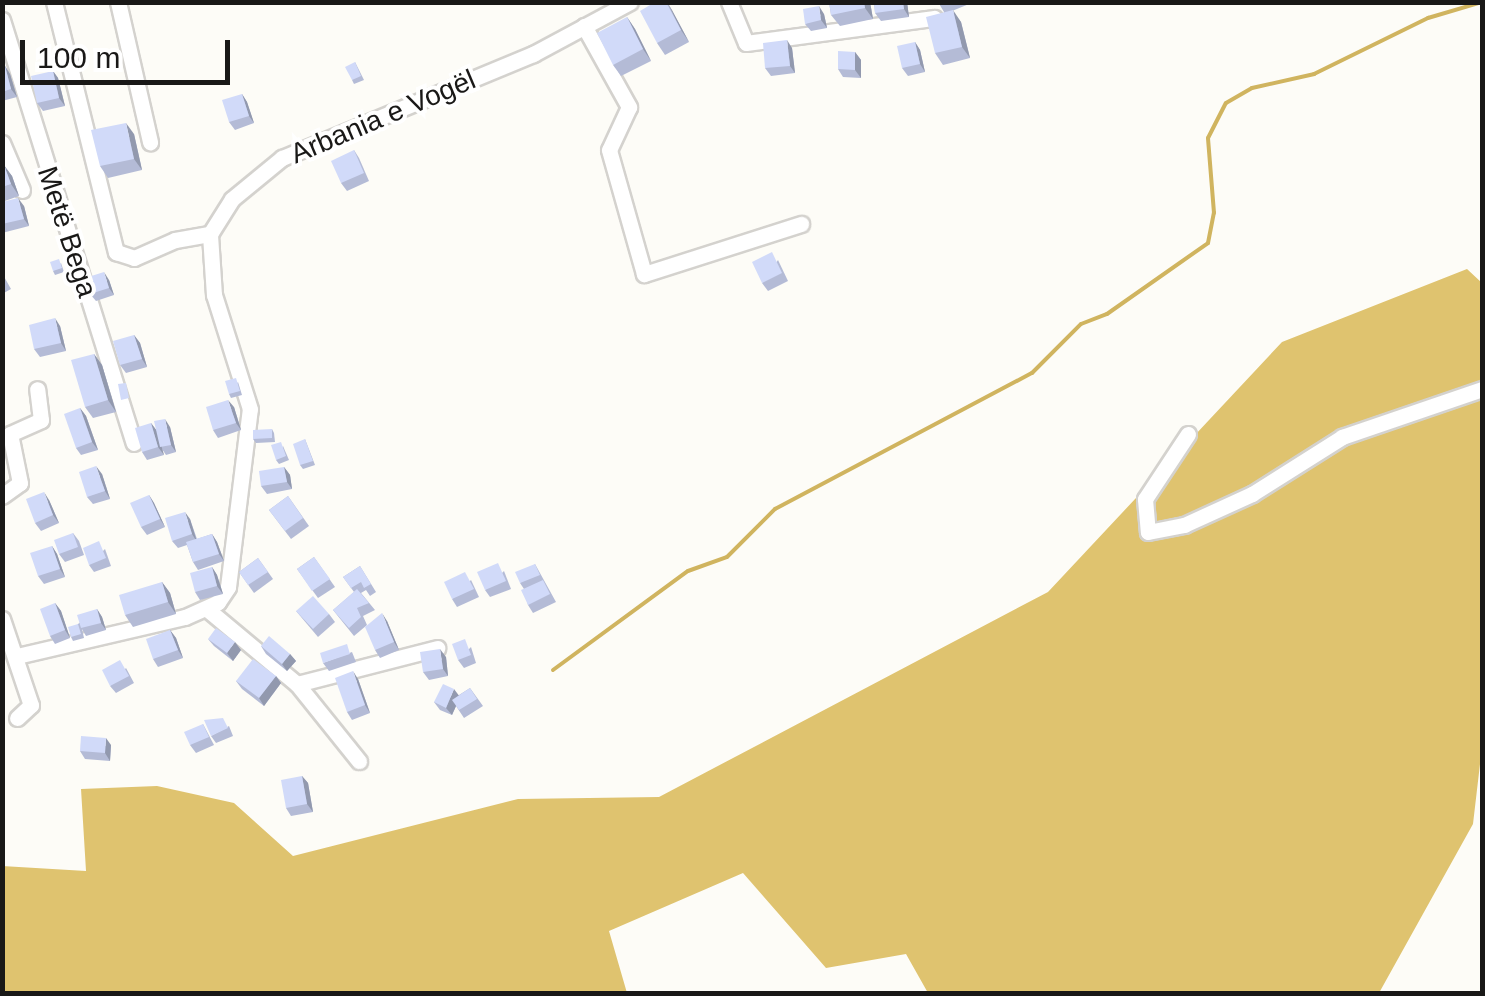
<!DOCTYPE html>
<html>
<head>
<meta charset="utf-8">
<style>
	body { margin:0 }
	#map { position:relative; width:1485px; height:996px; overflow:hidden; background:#fdfcf7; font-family:Helvetica,sans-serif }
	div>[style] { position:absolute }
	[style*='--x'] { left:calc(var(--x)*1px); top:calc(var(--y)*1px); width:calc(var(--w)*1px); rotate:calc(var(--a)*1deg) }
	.forest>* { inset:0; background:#dfc36f }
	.stream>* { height:4px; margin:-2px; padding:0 2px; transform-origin:2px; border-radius:2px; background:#d0b45f }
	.roads { filter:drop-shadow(2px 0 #d4d2ce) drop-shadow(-2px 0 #d4d2ce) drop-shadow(0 2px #d4d2ce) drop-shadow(0 -2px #d4d2ce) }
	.minor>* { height:15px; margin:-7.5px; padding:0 7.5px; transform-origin:7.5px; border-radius:7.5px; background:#fff }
	.wall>* { inset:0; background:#b4bbd6 }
	.shaded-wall>* { inset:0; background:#9299ae }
	.building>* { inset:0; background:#d1daf9 }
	span { translate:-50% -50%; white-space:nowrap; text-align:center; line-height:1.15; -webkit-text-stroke:8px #fff; paint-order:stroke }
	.street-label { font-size:28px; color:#191817 }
	.frame { position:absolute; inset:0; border:5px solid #191817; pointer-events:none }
	.scale { position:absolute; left:20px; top:40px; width:210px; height:45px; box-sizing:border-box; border:5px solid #191817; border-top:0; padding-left:12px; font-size:30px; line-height:35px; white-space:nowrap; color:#191817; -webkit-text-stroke:8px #fff; paint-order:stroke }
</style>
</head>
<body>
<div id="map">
	<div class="forest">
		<div style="clip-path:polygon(1467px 269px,1482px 283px,1482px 747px,1473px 824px,1379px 993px,928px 993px,906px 954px,826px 968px,743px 873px,609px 931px,627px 993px,3px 993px,2px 866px,86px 871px,81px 789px,157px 786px,234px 803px,293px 856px,518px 799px,659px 797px,1048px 592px,1282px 342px)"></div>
	</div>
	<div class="stream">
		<div style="--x:553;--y:670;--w:167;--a:-36.3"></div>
		<div style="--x:688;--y:571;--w:41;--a:-19.7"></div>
		<div style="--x:727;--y:557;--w:68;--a:-45"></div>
		<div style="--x:775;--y:509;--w:291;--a:-27.9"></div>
		<div style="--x:1032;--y:373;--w:69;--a:-45"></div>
		<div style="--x:1081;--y:324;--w:28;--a:-21"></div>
		<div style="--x:1107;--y:314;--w:123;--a:-35.1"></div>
		<div style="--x:1208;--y:243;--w:31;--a:-79"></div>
		<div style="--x:1214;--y:213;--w:75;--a:-94.6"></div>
		<div style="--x:1208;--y:138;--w:39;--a:-63"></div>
		<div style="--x:1226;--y:103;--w:30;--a:-30"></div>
		<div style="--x:1252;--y:88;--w:64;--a:-12.7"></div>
		<div style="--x:1314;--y:74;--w:127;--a:-26.2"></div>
		<div style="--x:1428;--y:18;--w:56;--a:-16.5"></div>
	</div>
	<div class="roads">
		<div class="minor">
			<div style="--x:54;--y:2;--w:258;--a:76.1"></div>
			<div style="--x:116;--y:252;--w:19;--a:18"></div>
			<div style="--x:134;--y:258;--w:45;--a:-23.7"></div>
			<div style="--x:175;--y:240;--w:36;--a:-10"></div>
			<div style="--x:118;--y:2;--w:144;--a:77.1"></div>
			<div style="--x:729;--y:2;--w:44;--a:67.5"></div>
			<div style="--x:746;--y:43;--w:190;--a:-7.6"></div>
			<div style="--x:2;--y:20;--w:443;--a:72.7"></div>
			<div style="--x:584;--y:26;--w:93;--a:60.9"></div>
			<div style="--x:629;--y:107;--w:47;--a:114.9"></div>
			<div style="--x:609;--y:150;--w:129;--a:74.2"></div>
			<div style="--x:644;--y:274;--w:165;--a:-17.7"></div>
			<div style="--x:2;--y:143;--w:51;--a:66.9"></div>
			<div style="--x:1188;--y:434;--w:78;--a:123.5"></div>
			<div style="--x:1145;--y:499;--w:33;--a:85"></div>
			<div style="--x:1148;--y:532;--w:37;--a:-11"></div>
			<div style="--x:1184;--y:525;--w:75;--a:-24.5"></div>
			<div style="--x:1252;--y:494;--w:107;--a:-32.3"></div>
			<div style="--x:1342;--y:437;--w:148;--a:-18.9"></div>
			<div style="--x:2;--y:496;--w:22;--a:-36"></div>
			<div style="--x:20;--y:483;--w:50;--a:-101.5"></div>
			<div style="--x:10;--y:434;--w:34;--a:-24"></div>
			<div style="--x:41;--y:420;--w:31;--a:-97"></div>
			<div style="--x:207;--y:609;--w:117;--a:39.8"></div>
			<div style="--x:297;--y:684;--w:145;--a:-14.4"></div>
			<div style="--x:2;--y:619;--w:91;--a:71.4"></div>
			<div style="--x:31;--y:705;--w:19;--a:137"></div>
			<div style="--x:17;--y:656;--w:172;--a:-13.1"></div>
			<div style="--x:185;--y:617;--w:36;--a:-24"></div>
			<div style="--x:218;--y:602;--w:18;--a:-56"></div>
			<div style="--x:228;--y:587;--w:179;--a:-83"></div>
			<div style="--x:250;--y:409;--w:120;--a:-107.5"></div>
			<div style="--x:214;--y:295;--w:61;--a:-93.8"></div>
			<div style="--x:210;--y:234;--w:41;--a:-57.8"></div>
			<div style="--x:232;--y:199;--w:65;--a:-39.4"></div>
			<div style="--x:282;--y:158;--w:272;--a:-22.5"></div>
			<div style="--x:533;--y:54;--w:110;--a:-28.2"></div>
			<div style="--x:297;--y:684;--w:99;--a:51.2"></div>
		</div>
	</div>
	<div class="wall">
		<div style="clip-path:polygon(667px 2px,689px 42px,665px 55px,657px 43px)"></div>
		<div style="clip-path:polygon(829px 2px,870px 2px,873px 19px,840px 26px,831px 15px)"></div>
		<div style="clip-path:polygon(874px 2px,907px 2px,909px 17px,881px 21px,875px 13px)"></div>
		<div style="clip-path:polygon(938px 2px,974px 2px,952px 11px,961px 22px,970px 58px,943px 65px,935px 53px,944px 12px)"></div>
		<div style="clip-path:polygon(824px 14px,827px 28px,811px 31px,805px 24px)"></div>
		<div style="clip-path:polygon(627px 17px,635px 29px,651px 61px,621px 76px,613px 65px)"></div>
		<div style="clip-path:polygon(915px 42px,920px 50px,925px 72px,908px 76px,902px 68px)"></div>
		<div style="clip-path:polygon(792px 48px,795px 73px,771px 76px,765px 68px)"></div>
		<div style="clip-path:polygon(855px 52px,861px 60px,861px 78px,843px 77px,838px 69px)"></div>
		<div style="clip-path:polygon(355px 62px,364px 80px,354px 84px,352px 80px)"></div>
		<div style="clip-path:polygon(5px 66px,10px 74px,17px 97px,2px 101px,2px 67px)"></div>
		<div style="clip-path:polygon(53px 71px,58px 78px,65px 106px,43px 111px,37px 103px)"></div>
		<div style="clip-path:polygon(242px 94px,247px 102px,254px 123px,235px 130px,229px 122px)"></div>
		<div style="clip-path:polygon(134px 134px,142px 170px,108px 178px,100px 166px)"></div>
		<div style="clip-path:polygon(354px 150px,359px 158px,369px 181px,347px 191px,341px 183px)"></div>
		<div style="clip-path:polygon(2px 165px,12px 176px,19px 196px,2px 202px)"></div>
		<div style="clip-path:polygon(2px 202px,24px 206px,29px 226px,2px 233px)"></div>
		<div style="clip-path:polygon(778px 260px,788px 281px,768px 291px,762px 283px)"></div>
		<div style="clip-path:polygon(61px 263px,64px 272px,55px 275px,53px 271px)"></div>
		<div style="clip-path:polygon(2px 273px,11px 289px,2px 294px)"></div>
		<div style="clip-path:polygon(109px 280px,114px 295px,96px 301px,90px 294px)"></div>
		<div style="clip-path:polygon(60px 326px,66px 351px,40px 357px,34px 349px)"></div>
		<div style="clip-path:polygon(134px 335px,140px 343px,147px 367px,126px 373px,120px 365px)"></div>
		<div style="clip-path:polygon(94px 354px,102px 365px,116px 412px,93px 418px,85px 407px)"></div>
		<div style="clip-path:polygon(238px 382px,242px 395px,231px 398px,229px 394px)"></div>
		<div style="clip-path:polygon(234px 407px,241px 430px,218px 438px,213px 430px)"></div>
		<div style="clip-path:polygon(80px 408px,86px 416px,98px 450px,81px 455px,76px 448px)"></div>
		<div style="clip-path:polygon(151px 423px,156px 430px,170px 427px,176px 452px,166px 455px,162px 449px,164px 455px,147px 460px,142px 452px)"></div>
		<div style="clip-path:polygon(272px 429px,274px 433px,275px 442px,256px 443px,253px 439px)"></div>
		<div style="clip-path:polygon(305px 439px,315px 465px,303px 469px,300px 465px)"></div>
		<div style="clip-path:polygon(283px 446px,289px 460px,279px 464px,276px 460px)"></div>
		<div style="clip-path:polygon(284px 467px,290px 475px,292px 489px,267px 494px,261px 486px)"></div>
		<div style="clip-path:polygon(102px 474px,110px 499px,93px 504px,87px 497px)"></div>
		<div style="clip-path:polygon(149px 495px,154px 503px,165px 527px,147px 535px,141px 527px)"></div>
		<div style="clip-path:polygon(288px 496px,309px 526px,291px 539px,269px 510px)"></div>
		<div style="clip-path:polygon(49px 500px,59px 523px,41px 531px,35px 523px)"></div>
		<div style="clip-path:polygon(190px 519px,197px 539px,212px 534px,217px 542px,224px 561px,198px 570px,193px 562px,187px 545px,178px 548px,172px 541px)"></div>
		<div style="clip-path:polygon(73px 533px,79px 541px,84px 555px,65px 562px,59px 554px)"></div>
		<div style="clip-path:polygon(52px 546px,57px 554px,65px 577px,44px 584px,38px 576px)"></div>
		<div style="clip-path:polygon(105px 549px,111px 566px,94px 572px,89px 565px)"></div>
		<div style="clip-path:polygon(314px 557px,335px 587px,318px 598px,297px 569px)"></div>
		<div style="clip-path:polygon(258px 558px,273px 579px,254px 593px,239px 572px)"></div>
		<div style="clip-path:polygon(535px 564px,556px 602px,533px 613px,528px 605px,524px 589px,520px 583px)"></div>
		<div style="clip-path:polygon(360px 566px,376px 592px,370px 596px,366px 590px,361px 593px,375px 610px,363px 616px,367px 625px,354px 636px,333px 610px,354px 592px,343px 577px)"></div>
		<div style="clip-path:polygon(212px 567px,217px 575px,223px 594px,200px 600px,195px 592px)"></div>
		<div style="clip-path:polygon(504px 571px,511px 589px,490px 597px,485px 590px)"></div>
		<div style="clip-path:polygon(471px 580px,479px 597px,457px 607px,452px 599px)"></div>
		<div style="clip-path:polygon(162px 582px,170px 593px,176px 614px,133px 627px,125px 615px)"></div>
		<div style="clip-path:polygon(55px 603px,61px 611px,70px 638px,55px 644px,50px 636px)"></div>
		<div style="clip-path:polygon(97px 609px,102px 617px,106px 630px,86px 636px,82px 629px,84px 638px,73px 641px,71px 637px,78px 624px)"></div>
		<div style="clip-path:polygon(296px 611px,329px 614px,335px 622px,318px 637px)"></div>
		<div style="clip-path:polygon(387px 621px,399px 650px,380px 658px,375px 650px)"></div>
		<div style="clip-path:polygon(170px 630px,176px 638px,183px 658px,158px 667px,153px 659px)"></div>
		<div style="clip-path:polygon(208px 639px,241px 650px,233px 661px,214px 646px)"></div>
		<div style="clip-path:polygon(261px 646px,290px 654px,296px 661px,287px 671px,266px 654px)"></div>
		<div style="clip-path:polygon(471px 647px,476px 663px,464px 668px,458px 660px)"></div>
		<div style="clip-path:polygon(352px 652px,356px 662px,329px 671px,323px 663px)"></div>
		<div style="clip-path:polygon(446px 657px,448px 676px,429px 680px,423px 672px)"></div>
		<div style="clip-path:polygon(126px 668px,134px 683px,116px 693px,110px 686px)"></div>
		<div style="clip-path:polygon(276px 676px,281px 683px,264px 706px,242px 689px,236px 681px)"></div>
		<div style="clip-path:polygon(358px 679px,370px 713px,352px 720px,347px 712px)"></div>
		<div style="clip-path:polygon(470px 688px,483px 706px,464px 718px,456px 706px,452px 715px,440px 710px,434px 702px,459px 695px)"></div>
		<div style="clip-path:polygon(203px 724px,214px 745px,196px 753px,190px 745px)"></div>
		<div style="clip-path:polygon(229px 726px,233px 736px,216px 743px,211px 736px)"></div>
		<div style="clip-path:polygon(111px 745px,110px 761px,85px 759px,80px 751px)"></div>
		<div style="clip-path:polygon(302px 776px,308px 783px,313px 812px,291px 816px,286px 808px)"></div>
	</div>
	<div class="shaded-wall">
		<div style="clip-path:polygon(667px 2px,672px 10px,689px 42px,681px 30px)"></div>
		<div style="clip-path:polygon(864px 2px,870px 2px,873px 19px,865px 8px)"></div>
		<div style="clip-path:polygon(903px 2px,907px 2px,909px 17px,904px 9px)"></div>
		<div style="clip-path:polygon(819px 6px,824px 14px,827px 28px,821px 20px)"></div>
		<div style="clip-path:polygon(953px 10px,961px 22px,970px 58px,962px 47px)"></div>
		<div style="clip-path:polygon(627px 17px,635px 29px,651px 61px,643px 49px)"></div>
		<div style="clip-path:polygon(787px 40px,792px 48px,795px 73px,790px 66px)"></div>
		<div style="clip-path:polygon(915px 42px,920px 50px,925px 72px,920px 64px)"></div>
		<div style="clip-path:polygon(855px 52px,861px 60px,861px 78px,855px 70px)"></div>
		<div style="clip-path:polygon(5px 66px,10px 74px,17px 97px,11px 89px)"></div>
		<div style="clip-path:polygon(53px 71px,58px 78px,65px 106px,59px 98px)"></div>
		<div style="clip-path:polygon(242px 94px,247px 102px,254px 123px,249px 116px)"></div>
		<div style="clip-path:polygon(126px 123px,134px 134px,142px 170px,134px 159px)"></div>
		<div style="clip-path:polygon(4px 165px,12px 176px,19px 196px,11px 184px)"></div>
		<div style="clip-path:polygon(18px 198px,24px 206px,29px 226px,24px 219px)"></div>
		<div style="clip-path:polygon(104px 272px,109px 280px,114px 295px,109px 288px)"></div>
		<div style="clip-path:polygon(55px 318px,60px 326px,66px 351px,61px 343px)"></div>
		<div style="clip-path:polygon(134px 335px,140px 343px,147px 367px,142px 359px)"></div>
		<div style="clip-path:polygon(94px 354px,102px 365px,116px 412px,108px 400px)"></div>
		<div style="clip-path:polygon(228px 400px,234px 407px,241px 430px,236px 423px)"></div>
		<div style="clip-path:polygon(80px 408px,86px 416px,98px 450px,92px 442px)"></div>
		<div style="clip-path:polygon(165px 419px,170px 427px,176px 452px,171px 445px)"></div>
		<div style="clip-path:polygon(151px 423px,157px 431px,164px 455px,158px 447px)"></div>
		<div style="clip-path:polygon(96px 466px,102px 474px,110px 499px,105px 491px)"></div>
		<div style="clip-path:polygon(284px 467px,290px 475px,292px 489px,287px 482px)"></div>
		<div style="clip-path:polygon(44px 492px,49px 500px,59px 523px,53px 515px)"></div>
		<div style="clip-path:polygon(149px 495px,154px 503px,165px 527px,160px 519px)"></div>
		<div style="clip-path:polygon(185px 512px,190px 519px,197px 542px,192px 534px)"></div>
		<div style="clip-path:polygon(212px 534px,217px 542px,224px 561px,219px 554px)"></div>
		<div style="clip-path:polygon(52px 546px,57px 554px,65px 577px,60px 569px)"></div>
		<div style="clip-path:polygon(212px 567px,217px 575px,223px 594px,217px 586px)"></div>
		<div style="clip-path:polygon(162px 582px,170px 593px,176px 614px,168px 602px)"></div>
		<div style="clip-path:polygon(55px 603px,61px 611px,70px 638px,65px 630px)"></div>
		<div style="clip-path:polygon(97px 609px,102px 617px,106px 630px,101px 623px)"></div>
		<div style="clip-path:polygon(382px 613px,387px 621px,399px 650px,394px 642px)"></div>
		<div style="clip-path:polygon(170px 630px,176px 638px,183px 658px,178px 650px)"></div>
		<div style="clip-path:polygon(235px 642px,241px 650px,233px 661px,227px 653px)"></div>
		<div style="clip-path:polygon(440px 649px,446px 657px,448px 676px,443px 669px)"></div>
		<div style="clip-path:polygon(290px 654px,296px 661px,287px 671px,282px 664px)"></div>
		<div style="clip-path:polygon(353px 671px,358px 679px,370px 713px,365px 705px)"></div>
		<div style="clip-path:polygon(276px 676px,281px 683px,264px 706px,259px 698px)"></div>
		<div style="clip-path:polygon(454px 689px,460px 697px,452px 715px,446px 708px)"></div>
		<div style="clip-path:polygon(106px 738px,111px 745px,110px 761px,105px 753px)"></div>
		<div style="clip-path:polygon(302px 776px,308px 783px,313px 812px,307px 804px)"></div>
	</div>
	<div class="building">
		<div style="clip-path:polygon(655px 2px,666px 2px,681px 30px,657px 43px,640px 11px)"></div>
		<div style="clip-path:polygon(829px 2px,864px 2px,865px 8px,831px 15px)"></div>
		<div style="clip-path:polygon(874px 2px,903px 2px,904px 9px,875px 13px)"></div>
		<div style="clip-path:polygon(819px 6px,821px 20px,805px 24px,803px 9px)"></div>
		<div style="clip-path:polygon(953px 10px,962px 47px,935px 53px,926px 17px)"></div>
		<div style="clip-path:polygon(627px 17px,643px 49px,613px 65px,597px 33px)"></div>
		<div style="clip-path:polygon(787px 40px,790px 66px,765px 68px,763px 43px)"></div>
		<div style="clip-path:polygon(915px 42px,920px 64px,902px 68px,897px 46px)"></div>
		<div style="clip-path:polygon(838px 51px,855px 52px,855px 70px,838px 69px)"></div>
		<div style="clip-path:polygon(355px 62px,361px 76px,352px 80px,345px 67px)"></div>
		<div style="clip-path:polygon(5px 66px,11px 89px,2px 92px,2px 67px)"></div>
		<div style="clip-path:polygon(53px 71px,59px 98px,37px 103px,31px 76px)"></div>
		<div style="clip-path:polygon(242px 94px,249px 116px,229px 122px,222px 100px)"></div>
		<div style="clip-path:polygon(126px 123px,134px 159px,100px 166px,91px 130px)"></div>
		<div style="clip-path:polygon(354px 150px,364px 173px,341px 183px,331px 161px)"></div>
		<div style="clip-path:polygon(2px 165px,4px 165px,11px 184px,2px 187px)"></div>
		<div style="clip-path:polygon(18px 198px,24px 219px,2px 224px,2px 202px)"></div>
		<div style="clip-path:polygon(772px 252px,782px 273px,762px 283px,752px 262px)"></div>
		<div style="clip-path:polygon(59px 259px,62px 268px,53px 271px,50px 262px)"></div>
		<div style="clip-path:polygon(104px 272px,109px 288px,90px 294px,85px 278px)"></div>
		<div style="clip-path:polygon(55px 318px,61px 343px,34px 349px,29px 325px)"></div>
		<div style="clip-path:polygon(134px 335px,142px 359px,120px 365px,113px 341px)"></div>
		<div style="clip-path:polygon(94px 354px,108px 400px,85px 407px,71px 360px)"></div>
		<div style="clip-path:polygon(236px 378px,240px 391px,229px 394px,225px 381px)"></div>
		<div style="clip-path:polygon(126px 383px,129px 398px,121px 400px,118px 384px)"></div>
		<div style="clip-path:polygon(228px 400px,236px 423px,213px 430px,206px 407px)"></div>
		<div style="clip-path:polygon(80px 408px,92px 442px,76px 448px,64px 414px)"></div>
		<div style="clip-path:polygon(165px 419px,171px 445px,160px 447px,154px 421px)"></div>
		<div style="clip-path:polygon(151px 423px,158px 447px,142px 452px,135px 428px)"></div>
		<div style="clip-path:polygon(272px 429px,272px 438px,253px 439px,253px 430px)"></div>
		<div style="clip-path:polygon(305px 439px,313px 461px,300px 465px,293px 444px)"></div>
		<div style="clip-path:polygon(281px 442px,286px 456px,276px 460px,271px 445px)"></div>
		<div style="clip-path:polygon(96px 466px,105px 491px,87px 497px,79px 472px)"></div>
		<div style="clip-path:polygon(284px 467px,287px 482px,261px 486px,259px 471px)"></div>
		<div style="clip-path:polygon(44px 492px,53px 515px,35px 523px,26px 499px)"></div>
		<div style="clip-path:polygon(149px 495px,160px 519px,141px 527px,130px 503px)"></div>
		<div style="clip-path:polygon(288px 496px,303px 518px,285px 531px,269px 510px)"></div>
		<div style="clip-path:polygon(185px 512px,192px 534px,172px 541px,165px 518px)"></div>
		<div style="clip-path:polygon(73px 533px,78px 547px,59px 554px,54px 540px)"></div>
		<div style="clip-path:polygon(212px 534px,219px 554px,193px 562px,186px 542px)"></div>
		<div style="clip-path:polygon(99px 541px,106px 558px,89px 565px,83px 548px)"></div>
		<div style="clip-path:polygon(52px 546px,60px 569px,38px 576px,30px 553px)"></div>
		<div style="clip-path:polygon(314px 557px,330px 579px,312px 591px,297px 569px)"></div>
		<div style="clip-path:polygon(258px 558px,268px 572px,248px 585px,239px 572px)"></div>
		<div style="clip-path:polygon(498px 563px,506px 581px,485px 590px,477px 572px)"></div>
		<div style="clip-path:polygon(535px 564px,540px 575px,520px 583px,515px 572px)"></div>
		<div style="clip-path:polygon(360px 566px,371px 584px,364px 588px,361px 582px,351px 588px,343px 577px)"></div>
		<div style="clip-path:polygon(212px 567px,217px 586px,195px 592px,190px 573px)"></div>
		<div style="clip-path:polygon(465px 572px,474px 589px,452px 599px,444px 582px)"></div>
		<div style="clip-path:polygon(543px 580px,550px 594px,528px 605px,521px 590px)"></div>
		<div style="clip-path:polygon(162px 582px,168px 602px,125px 615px,119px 595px)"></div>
		<div style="clip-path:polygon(357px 589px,369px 603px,357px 608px,361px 617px,349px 628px,333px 610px)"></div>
		<div style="clip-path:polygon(313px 596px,329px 614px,313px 629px,296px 611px)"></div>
		<div style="clip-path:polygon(55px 603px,65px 630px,50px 636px,40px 609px)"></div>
		<div style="clip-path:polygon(97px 609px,101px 623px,81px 628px,77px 615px)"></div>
		<div style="clip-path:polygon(382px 613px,394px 642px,375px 650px,365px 627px)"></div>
		<div style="clip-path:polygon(78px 624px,81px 634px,71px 637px,68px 627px)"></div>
		<div style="clip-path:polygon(216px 628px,235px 642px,227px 653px,208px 639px)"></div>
		<div style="clip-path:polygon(170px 630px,178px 650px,153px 659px,146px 639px)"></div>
		<div style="clip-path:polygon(269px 636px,290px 654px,282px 664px,261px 646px)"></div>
		<div style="clip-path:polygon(465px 639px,471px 655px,458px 660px,452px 644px)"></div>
		<div style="clip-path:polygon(347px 644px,350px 654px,323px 663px,320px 653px)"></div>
		<div style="clip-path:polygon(440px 649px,443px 669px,423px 672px,420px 652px)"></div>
		<div style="clip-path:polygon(253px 659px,276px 676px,259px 698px,236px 681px)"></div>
		<div style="clip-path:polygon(120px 660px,129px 676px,110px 686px,102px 670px)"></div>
		<div style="clip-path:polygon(353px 671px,365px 705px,347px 712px,335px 678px)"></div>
		<div style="clip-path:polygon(443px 684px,454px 689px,446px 708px,434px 702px)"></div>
		<div style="clip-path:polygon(470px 688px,477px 699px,459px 710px,452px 700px)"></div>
		<div style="clip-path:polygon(223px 718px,228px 728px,211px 736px,204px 720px)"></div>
		<div style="clip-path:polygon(203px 724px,209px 737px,190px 745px,184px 732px)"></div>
		<div style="clip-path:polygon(81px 736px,106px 738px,105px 753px,80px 751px)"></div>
		<div style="clip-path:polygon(302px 776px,307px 804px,286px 808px,281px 780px)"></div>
	</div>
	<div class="street-label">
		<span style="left:383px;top:117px;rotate:-23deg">Arbania e Vogël</span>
		<span style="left:67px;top:232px;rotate:72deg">Metë Bega</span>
	</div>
	<div class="frame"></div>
	<div class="scale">100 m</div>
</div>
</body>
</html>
